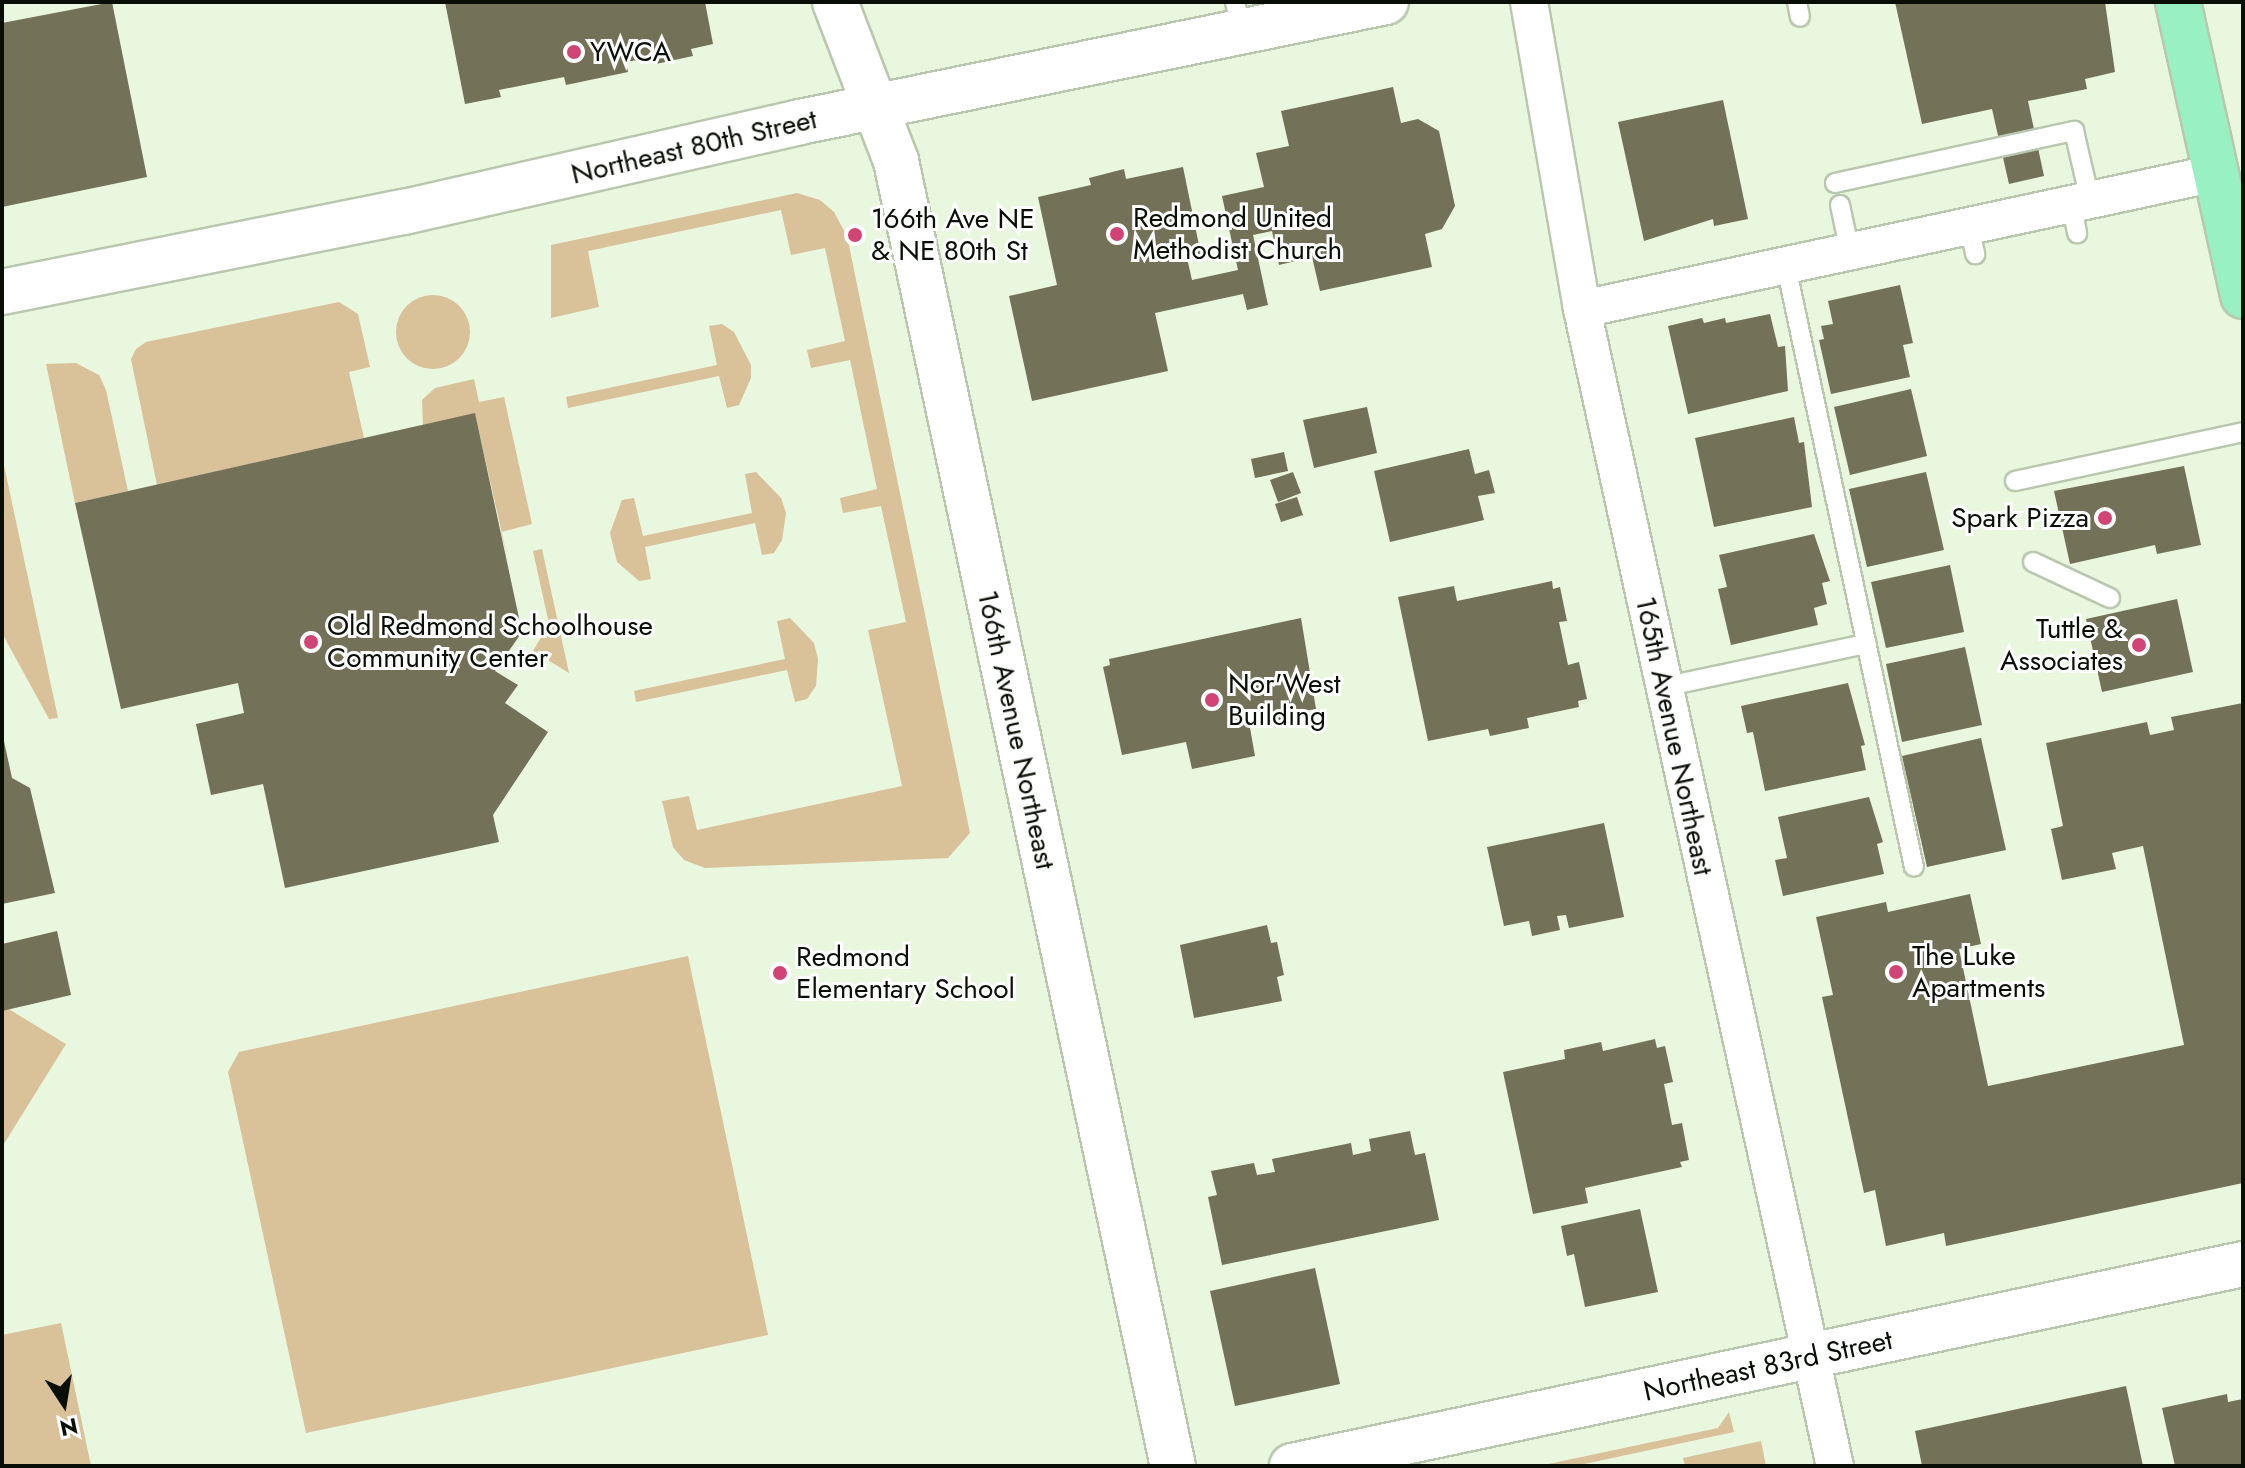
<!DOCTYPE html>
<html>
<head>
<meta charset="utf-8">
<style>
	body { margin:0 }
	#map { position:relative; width:2245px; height:1468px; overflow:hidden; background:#e8f7dd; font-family:Jost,sans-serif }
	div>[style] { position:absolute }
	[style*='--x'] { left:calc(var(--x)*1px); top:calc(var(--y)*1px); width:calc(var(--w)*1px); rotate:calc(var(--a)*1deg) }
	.green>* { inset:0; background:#d9c199 }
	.round { border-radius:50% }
	.building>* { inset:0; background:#737258 }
	.roads { filter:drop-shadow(2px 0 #b9c7ae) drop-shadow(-2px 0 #b9c7ae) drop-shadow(0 2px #b9c7ae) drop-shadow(0 -2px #b9c7ae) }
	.lane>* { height:18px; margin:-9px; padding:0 9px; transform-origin:9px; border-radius:9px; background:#fff }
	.street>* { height:36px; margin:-18px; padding:0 18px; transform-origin:18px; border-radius:18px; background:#fff }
	.secondary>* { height:44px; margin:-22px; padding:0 22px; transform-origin:22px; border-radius:22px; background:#fff }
	.primary>* { height:44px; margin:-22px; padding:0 22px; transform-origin:22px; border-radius:22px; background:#98f0c3 }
	.dots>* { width:22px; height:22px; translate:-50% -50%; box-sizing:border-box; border:4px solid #fefefe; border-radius:50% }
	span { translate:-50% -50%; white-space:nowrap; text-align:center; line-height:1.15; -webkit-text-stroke:6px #fefefe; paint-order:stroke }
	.poi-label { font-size:28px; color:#090e06 }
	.left { translate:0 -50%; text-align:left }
	.right { translate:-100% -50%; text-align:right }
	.street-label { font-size:28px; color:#090e06 }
	.frame { position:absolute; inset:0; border:4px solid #090e06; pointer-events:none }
	.north { position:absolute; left:24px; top:1364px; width:80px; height:80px; -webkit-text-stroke:6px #fefefe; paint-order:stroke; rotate:168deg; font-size:22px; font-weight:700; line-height:32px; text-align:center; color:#090e06 }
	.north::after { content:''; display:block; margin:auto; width:28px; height:36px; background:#090e06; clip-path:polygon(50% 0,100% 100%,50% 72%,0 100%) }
</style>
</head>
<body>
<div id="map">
	<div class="green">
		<div style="clip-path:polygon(797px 193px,820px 200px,834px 212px,847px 236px,970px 833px,948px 858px,705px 868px,684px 860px,673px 847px,662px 801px,689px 796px,697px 830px,902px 786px,868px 630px,906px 622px,881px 506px,843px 513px,840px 498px,877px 489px,850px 360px,811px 368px,807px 350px,845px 341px,825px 248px,791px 255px,781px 210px,588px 251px,599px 307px,551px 318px,551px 245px)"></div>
		<div class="round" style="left:396px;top:295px;width:74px;height:74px"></div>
		<div style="clip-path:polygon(339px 302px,358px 314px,370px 367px,349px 372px,364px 438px,157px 485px,131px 359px,136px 349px,146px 342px)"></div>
		<div style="clip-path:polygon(722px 324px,734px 332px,751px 365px,751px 378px,739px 405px,727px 408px,719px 376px,568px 408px,566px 397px,717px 365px,709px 326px)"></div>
		<div style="clip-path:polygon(76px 363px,99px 375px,106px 390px,128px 491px,75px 503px,46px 364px)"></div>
		<div style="clip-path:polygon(474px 379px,479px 402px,504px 397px,532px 524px,501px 532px,508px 560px,475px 414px,423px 425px,422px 400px,435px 388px)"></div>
		<div style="clip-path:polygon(2px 456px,58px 718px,49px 719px,2px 633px)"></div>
		<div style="clip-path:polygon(756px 472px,781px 498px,786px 513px,782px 540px,774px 553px,762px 555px,755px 523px,645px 547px,651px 579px,639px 581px,617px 562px,610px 533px,622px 500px,634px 498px,643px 536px,752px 513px,745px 474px)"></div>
		<div style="clip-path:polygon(542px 549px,569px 673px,533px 651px,549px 624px,533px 551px)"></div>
		<div style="clip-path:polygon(790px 618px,814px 643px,818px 659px,816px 686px,807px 699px,795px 702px,787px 670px,636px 702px,634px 691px,785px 659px,777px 621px)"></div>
		<div style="clip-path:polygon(688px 956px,768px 1335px,306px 1433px,228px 1072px,239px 1052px)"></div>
		<div style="clip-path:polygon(2px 1005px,66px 1044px,2px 1147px)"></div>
		<div style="clip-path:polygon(61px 1323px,91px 1466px,2px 1466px,2px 1335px)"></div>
		<div style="clip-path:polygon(1729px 1412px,1734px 1432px,1575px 1466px,1539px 1466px,1718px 1428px)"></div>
		<div style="clip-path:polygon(1761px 1441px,1766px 1466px,1685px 1466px,1683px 1458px)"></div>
	</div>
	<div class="building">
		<div style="clip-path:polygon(112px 2px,147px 177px,2px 207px,2px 23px)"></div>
		<div style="clip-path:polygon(445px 2px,705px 2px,713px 44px,691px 49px,693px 56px,656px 64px,654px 57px,626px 62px,628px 72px,566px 85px,564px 77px,499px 90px,501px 97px,465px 104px)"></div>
		<div style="clip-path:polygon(1895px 2px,2105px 2px,2115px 72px,2085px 79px,2087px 89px,2028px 101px,2044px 176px,2009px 184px,1992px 109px,1922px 124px)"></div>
		<div style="clip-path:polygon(1393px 87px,1401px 123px,1418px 119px,1439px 131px,1455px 206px,1442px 229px,1425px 234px,1432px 267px,1320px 291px,1312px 257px,1279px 265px,1272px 231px,1253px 235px,1268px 305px,1247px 310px,1243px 294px,1155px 313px,1168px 371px,1032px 401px,1009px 296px,1057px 285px,1038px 197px,1091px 185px,1089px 178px,1124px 169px,1126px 179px,1183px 167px,1201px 255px,1187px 258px,1192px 280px,1238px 270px,1222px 196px,1264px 187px,1256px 153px,1289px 146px,1281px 111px)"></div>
		<div style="clip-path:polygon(1723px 100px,1748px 219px,1714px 226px,1713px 219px,1644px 241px,1618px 122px)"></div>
		<div style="clip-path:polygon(1900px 285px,1913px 343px,1903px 345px,1910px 377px,1831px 394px,1819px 340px,1824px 339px,1821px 326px,1833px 324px,1828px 301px)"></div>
		<div style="clip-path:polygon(1770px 314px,1778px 347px,1785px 346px,1788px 391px,1688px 414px,1668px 326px,1702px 318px,1704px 323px,1725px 318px,1726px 323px)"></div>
		<div style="clip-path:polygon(1911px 389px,1927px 456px,1850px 475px,1834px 407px)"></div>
		<div style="clip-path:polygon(1367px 407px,1377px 453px,1314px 468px,1303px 420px)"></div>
		<div style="clip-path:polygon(475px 413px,522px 632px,495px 671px,518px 685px,505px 703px,548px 732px,493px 815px,499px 842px,285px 888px,263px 784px,211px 795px,196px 724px,244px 713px,238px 683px,121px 709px,75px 503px)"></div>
		<div style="clip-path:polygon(1794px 417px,1799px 443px,1804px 442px,1812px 507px,1714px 527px,1695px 438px)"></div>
		<div style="clip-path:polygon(1469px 449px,1475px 474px,1489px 470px,1495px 493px,1478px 496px,1484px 520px,1390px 542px,1374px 471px)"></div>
		<div style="clip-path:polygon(1284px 452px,1288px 471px,1255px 478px,1251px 459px)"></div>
		<div style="clip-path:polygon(2184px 466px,2201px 545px,2157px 554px,2155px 545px,2070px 564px,2054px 491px)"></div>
		<div style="clip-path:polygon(1293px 472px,1301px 493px,1278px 502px,1270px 480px)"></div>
		<div style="clip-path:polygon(1926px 472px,1944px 550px,1867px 567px,1849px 489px)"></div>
		<div style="clip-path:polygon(1297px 497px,1303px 515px,1281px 522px,1275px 504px)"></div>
		<div style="clip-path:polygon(1814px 534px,1830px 581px,1822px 583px,1827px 604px,1814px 608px,1818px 625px,1731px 645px,1718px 589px,1727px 587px,1719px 555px)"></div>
		<div style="clip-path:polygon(1950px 565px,1964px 632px,1886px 648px,1871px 582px)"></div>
		<div style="clip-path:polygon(1552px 581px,1553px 589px,1560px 587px,1567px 621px,1559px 622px,1568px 665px,1579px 662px,1587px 699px,1578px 701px,1579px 707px,1527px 718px,1529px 728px,1490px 736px,1488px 729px,1428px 741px,1398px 597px,1454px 586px,1457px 601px)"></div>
		<div style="clip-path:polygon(2177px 599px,2193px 672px,2102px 692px,2086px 619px)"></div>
		<div style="clip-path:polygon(1301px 618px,1316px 709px,1299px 712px,1300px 717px,1250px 728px,1255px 756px,1192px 769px,1186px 742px,1122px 755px,1103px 667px,1110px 665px,1109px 659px)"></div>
		<div style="clip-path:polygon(1965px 647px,1982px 725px,1902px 742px,1886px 664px)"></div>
		<div style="clip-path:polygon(1848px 683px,1865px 745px,1861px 746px,1866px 770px,1765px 791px,1753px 732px,1747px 733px,1741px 706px)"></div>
		<div style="clip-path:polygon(2243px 703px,2243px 1183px,1946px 1246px,1944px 1233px,1886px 1246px,1875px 1190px,1864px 1193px,1822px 997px,1833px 995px,1816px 917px,1886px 902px,1888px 912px,1970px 894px,1981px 944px,1959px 949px,1988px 1086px,2184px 1045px,2143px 846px,2112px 853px,2116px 869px,2062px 880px,2051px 829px,2063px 826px,2046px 743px,2147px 722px,2150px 735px,2174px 730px,2171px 717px)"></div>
		<div style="clip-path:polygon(2px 732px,12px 778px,30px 788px,55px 893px,2px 904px)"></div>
		<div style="clip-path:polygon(1981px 738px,2006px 850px,1927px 867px,1902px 756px)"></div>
		<div style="clip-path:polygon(1869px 797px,1883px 842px,1877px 844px,1884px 874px,1783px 896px,1775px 860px,1787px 858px,1778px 817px)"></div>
		<div style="clip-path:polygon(1604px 823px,1624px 917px,1569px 928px,1566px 915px,1557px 916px,1560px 930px,1532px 936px,1529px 921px,1504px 926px,1487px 847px)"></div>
		<div style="clip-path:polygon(1267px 925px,1271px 943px,1277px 942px,1284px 975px,1277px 977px,1282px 1001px,1194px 1018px,1180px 945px)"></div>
		<div style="clip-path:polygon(57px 931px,71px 995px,2px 1011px,2px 944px)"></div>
		<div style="clip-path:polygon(1655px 1039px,1657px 1048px,1665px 1046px,1673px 1082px,1664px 1084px,1672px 1125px,1682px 1123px,1689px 1160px,1680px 1162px,1682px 1167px,1585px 1188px,1588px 1203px,1533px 1214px,1503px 1072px,1565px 1059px,1564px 1050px,1601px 1042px,1603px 1051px)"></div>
		<div style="clip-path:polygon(1410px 1131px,1415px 1155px,1425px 1153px,1439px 1220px,1222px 1265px,1208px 1197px,1217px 1195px,1211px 1171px,1254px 1163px,1257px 1175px,1275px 1172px,1272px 1159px,1351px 1143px,1353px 1155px,1371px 1151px,1369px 1139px)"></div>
		<div style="clip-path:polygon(1640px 1209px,1658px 1292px,1585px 1307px,1574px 1254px,1567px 1256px,1561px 1226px)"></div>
		<div style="clip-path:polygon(1315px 1268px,1340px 1384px,1235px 1406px,1210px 1291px)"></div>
		<div style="clip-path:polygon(2126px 1386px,2143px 1466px,1922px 1466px,1915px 1431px)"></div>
		<div style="clip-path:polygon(2227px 1394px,2228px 1402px,2243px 1399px,2243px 1466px,2175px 1466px,2162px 1408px)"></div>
	</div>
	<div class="roads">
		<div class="lane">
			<div style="--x:1235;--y:2;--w:32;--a:77"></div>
			<div style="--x:1797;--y:2;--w:15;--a:79"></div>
			<div style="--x:1835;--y:183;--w:245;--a:-12.3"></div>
			<div style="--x:2074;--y:131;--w:71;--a:76.9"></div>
			<div style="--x:2071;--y:204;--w:30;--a:78"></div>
			<div style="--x:1840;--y:205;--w:48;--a:78"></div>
			<div style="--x:1969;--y:227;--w:28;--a:77"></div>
			<div style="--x:1786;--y:266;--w:614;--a:77.98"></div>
			<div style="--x:2015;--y:481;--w:233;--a:-12.1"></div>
			<div style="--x:2033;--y:562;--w:85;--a:25.1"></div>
			<div style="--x:1663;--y:687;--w:208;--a:-12"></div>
		</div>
		<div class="street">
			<div style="--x:1529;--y:2;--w:312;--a:80.2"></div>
			<div style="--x:1582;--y:309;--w:1184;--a:77.67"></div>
			<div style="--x:1582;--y:309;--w:648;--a:-12.11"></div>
		</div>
		<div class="secondary">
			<div style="--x:835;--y:2;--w:170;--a:69"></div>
			<div style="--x:896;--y:161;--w:1334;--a:78.02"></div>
			<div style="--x:2;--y:292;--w:410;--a:-11.3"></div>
			<div style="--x:404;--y:212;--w:406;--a:-12.8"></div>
			<div style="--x:800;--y:122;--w:598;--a:-11.57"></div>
			<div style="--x:1292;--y:1466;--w:972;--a:-11.99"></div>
		</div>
		<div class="primary">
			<div style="--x:2178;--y:2;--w:301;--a:77.5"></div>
		</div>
	</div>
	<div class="dots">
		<div style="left:574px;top:52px;background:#d14475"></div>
		<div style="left:1117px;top:234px;background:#d14475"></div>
		<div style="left:855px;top:235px;background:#d14475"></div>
		<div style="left:2105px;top:518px;background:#d14475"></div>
		<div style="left:311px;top:642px;background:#d14475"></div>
		<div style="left:2139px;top:645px;background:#d14475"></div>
		<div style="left:1212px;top:700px;background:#d14475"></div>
		<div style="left:1896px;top:972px;background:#d14475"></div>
		<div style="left:780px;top:973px;background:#d14475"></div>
	</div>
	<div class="poi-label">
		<span class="left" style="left:590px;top:52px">YWCA</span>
		<span class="left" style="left:1133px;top:234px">Redmond United<br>Methodist Church</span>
		<span class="left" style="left:871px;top:235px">166th Ave NE<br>&amp; NE 80th St</span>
		<span class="right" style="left:2089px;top:518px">Spark Pizza</span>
		<span class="left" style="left:327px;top:642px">Old Redmond Schoolhouse<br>Community Center</span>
		<span class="right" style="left:2123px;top:645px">Tuttle &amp;<br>Associates</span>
		<span class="left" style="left:1228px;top:700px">Nor'West<br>Building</span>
		<span class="left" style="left:1912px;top:972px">The Luke<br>Apartments</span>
		<span class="left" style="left:796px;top:973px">Redmond<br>Elementary School</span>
	</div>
	<div class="street-label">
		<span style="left:694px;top:147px;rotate:-13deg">Northeast 80th Street</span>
		<span style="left:1016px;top:730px;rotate:78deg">166th Avenue Northeast</span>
		<span style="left:1674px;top:736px;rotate:78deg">165th Avenue Northeast</span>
		<span style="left:1768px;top:1366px;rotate:-12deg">Northeast 83rd Street</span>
	</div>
	<div class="frame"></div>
	<div class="north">N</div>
</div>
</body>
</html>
